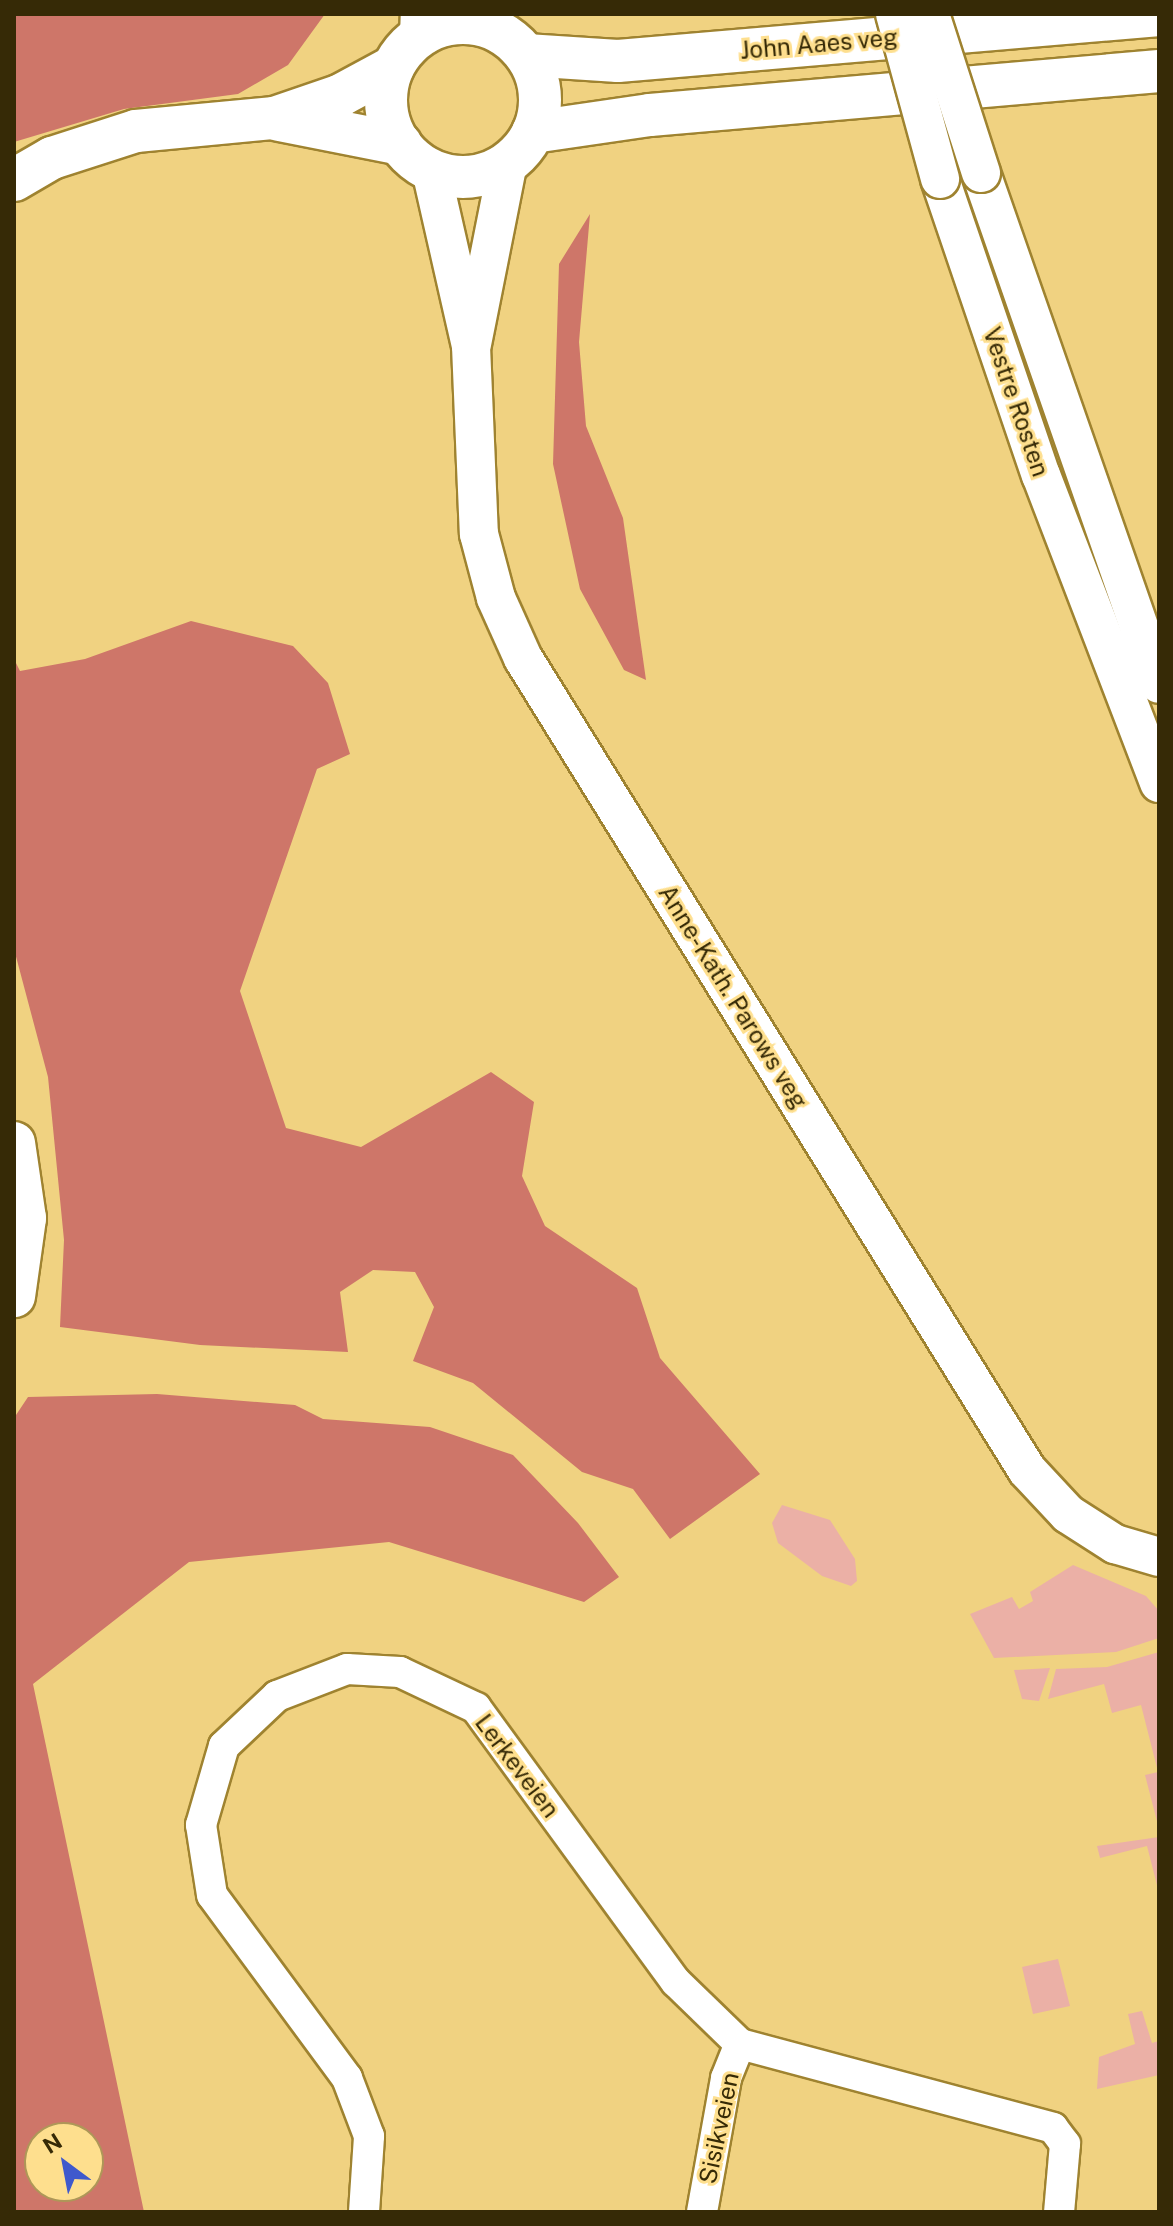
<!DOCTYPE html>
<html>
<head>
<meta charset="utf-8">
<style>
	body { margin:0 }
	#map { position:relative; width:1173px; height:2226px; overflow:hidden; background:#f0d281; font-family:"Public Sans",sans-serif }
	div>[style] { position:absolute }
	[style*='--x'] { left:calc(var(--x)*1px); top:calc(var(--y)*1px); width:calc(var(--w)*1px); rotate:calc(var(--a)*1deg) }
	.green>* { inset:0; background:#ebb0a6 }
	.forest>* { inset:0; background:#ce7669 }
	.roads { filter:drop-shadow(2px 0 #9f8330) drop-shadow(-2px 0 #9f8330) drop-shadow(0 2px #9f8330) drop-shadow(0 -2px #9f8330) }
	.minor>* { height:30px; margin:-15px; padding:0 15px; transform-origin:15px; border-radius:15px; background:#fff }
	.tertiary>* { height:38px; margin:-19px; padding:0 19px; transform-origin:19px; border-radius:19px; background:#fff }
	.secondary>* { height:42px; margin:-21px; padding:0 21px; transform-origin:21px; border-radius:21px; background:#fff }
	.secondary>.ring { margin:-21px; padding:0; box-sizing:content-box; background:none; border:42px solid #fff; border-radius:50% }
	.bridges { filter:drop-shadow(2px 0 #9f8330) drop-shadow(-2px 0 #9f8330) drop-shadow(0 2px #9f8330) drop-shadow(0 -2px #9f8330) }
	.tertiary-bridge>* { height:38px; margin:-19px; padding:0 19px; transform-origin:19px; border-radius:19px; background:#fff }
	span { translate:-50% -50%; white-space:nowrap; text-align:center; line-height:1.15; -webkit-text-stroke:6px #fedf8e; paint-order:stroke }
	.street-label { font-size:24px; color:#362a06 }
	.frame { position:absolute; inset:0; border:16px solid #362a06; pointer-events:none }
	.north { position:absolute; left:24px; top:2122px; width:80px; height:80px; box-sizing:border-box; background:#fedf8e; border:2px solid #ae9758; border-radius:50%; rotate:328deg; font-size:22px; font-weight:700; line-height:32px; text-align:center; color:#362a06 }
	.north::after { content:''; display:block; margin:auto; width:28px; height:36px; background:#3f59cc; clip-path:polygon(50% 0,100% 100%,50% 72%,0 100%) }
</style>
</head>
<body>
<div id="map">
	<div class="green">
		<div style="clip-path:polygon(782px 1505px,830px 1520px,855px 1559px,857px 1581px,851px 1586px,822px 1576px,778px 1543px,772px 1523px)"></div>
		<div style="clip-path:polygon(1073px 1565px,1146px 1596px,1159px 1611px,1159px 1638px,1116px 1652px,994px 1658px,970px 1614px,1012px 1597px,1019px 1609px,1033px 1601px,1030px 1592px)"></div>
		<div style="clip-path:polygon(1159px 1652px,1159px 1829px,1145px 1775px,1158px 1772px,1141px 1705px,1112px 1713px,1104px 1684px,1048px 1699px,1056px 1669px,1107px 1667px)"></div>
		<div style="clip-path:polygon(1050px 1668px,1039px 1701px,1022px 1699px,1014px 1670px)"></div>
		<div style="clip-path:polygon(1159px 1837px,1159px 1893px,1147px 1846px,1100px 1858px,1097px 1846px)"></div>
		<div style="clip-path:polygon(1058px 1959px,1070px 2006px,1033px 2014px,1022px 1967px)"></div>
		<div style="clip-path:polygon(1142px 2011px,1152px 2043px,1159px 2041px,1159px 2075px,1097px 2089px,1099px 2057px,1135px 2044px,1128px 2014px)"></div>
	</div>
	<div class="forest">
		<div style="clip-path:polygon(14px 14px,325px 14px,288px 65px,238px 94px,124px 109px,14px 142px)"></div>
		<div style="clip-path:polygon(590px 214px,579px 342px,586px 426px,623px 518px,646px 680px,624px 670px,580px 589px,553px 464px,559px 264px)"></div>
		<div style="clip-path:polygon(191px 621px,293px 646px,328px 683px,350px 754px,317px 769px,240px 991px,286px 1128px,361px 1147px,491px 1072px,534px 1102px,522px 1176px,545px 1226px,637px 1288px,660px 1358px,760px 1474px,670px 1539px,633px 1489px,582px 1472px,473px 1383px,413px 1361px,434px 1307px,415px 1272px,373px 1270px,340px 1292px,348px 1352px,200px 1345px,60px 1327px,64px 1240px,48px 1077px,14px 949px,14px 659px,20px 671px,85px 659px)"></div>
		<div style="clip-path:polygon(evenodd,157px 1394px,295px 1405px,323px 1419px,430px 1427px,513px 1455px,578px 1523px,619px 1577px,584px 1602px,389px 1542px,189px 1562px,33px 1684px,144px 2212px,14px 2212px,14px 1418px,28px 1397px,157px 1394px,40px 2138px,88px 2138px,88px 2186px,40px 2186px,40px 2138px)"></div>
	</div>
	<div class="roads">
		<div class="minor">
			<div style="--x:364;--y:2212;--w:76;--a:-86.2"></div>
			<div style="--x:369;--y:2136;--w:62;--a:-110.8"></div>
			<div style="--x:347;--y:2078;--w:227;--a:-126.4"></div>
			<div style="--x:212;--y:1895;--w:71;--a:-98.9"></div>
			<div style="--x:201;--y:1825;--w:82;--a:-73.8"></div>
			<div style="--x:224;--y:1746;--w:73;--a:-43.3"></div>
			<div style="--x:277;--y:1696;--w:75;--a:-21.1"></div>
			<div style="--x:347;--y:1669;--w:53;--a:3.2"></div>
			<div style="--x:400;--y:1672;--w:84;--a:25.3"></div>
			<div style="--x:476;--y:1708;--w:339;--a:53.9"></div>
			<div style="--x:676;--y:1982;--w:89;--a:44.1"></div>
			<div style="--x:740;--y:2044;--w:324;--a:15"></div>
			<div style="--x:1053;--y:2128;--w:20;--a:53"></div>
			<div style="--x:1065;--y:2144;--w:68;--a:95"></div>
			<div style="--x:702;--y:2212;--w:136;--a:-79.8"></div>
			<div style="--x:726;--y:2078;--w:37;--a:-68"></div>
		</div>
		<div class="tertiary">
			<div style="--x:488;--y:14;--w:18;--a:63"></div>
			<div style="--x:419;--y:37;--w:23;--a:-88"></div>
			<div style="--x:431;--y:170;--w:180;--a:77.2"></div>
			<div style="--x:471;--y:346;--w:188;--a:87.6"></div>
			<div style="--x:479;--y:534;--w:66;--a:75.1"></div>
			<div style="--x:496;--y:598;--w:66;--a:65.8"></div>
			<div style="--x:523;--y:658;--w:956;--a:58.17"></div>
			<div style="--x:1027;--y:1470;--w:60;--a:47"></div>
			<div style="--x:1068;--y:1514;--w:56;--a:32.6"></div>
			<div style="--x:1115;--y:1544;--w:46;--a:16.5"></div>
			<div style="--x:981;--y:173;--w:541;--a:70.79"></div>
			<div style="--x:940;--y:179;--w:313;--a:71.2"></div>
			<div style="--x:1041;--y:475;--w:330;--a:69"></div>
			<div style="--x:472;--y:344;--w:186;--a:-78.8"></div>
		</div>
		<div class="secondary">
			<div class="ring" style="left:386px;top:23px;width:112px;height:112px"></div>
			<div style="--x:526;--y:55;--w:92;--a:3.7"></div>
			<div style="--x:618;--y:61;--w:543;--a:-4.86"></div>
			<div style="--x:279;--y:120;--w:124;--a:11.1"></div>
			<div style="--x:533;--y:132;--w:118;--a:-8.3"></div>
			<div style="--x:650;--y:115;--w:511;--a:-4.94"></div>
			<div style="--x:14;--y:180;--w:44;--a:-30.1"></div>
			<div style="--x:52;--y:158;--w:88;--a:-17.8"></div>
			<div style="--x:136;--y:131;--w:139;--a:-5.4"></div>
			<div style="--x:274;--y:118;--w:71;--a:-18.9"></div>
			<div style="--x:341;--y:95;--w:59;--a:-28.3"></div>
			<div style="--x:14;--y:1143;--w:76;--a:81.7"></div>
			<div style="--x:25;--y:1218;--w:79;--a:98"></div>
		</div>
	</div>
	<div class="bridges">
		<div class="tertiary-bridge">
			<div style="--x:895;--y:14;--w:171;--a:74.7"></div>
			<div style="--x:930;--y:14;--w:167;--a:72.2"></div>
		</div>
	</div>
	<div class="street-label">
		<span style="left:819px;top:44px;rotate:-5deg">John Aaes veg</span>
		<span style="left:1016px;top:402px;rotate:71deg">Vestre Rosten</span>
		<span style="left:733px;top:997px;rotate:58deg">Anne-Kath. Parows veg</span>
		<span style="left:517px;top:1766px;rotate:53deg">Lerkeveien</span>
		<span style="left:719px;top:2128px;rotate:-78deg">Sisikveien</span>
	</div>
	<div class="frame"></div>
	<div class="north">N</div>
</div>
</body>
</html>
